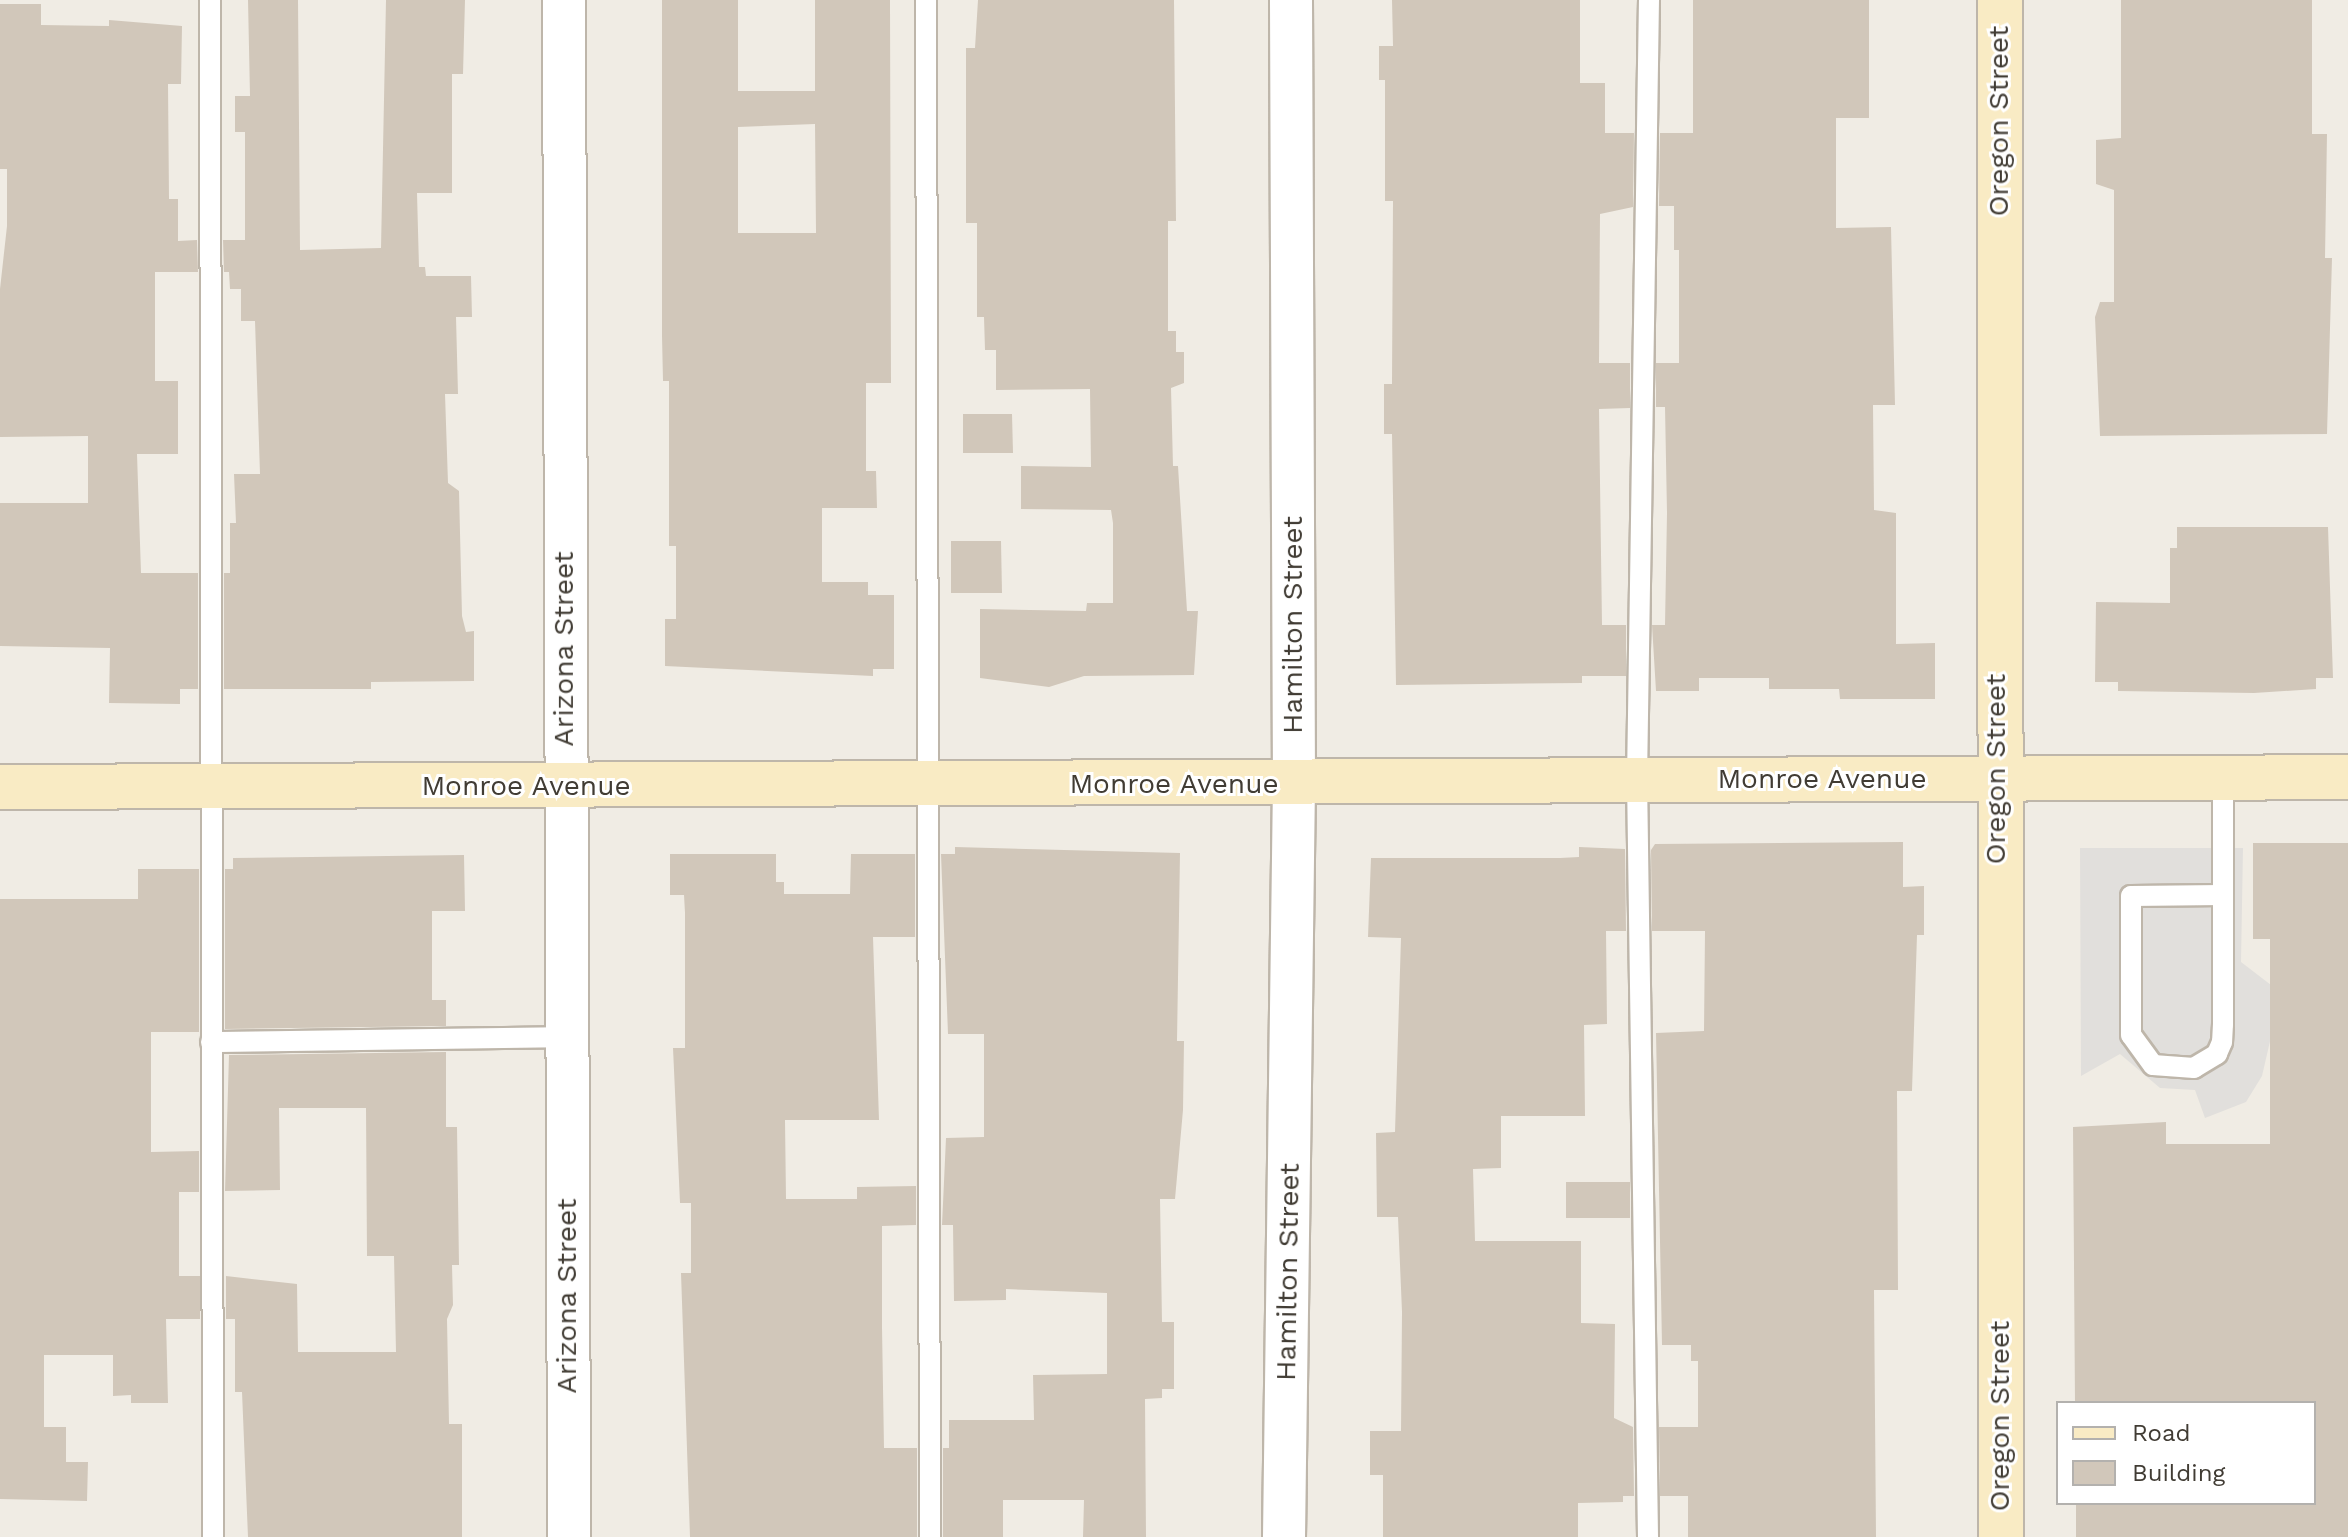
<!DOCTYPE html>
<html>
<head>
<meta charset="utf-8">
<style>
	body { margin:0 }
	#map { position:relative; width:2348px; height:1537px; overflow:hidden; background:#f0ece4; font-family:"Work Sans",sans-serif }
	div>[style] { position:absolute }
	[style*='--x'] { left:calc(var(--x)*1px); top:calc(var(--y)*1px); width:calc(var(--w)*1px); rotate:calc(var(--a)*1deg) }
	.parking>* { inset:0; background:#e1dfdc }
	.building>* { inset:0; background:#d1c7ba }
	.roads { filter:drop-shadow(2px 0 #beb6aa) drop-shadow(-2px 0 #beb6aa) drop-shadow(0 2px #beb6aa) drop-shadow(0 -2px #beb6aa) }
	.lane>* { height:20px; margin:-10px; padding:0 10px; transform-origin:10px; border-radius:10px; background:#fff }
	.street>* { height:42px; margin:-21px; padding:0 21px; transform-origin:21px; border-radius:21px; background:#fff }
	.secondary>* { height:44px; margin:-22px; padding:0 22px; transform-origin:22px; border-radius:22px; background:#f9ebc4 }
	span { translate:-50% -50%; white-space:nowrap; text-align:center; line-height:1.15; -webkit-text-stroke:6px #fff; paint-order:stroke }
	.street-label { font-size:28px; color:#413c34 }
	.legend { position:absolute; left:2056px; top:1401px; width:260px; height:104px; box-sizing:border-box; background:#fff; border:2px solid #b3b1ae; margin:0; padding:10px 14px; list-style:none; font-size:24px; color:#413c34 }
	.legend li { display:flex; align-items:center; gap:16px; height:40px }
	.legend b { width:40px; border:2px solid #b3b1ae }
</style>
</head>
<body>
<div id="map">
	<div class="parking">
		<div style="clip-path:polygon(2080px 848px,2243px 848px,2241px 962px,2271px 985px,2271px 1037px,2262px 1076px,2246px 1102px,2205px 1118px,2195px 1090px,2160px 1088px,2120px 1054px,2081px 1076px)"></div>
	</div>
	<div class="building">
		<div style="clip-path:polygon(248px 0,298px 0,300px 250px,381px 248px,386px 0,465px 0,463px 74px,452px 74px,452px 193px,417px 193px,419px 267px,425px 267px,426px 276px,471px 276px,472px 317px,456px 317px,458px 394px,445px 394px,448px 483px,459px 491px,462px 616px,466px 632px,474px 631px,474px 681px,371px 682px,371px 689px,224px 689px,224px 573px,230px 573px,230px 523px,236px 523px,234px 474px,260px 474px,255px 321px,241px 321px,241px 289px,230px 289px,229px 272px,224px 272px,223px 240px,245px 240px,245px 132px,235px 132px,235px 96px,250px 96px)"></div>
		<div style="clip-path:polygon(evenodd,662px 0,738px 0,738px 91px,815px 91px,815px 0,890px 0,891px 383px,866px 383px,866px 471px,876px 471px,877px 508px,822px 508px,822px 582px,868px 582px,868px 595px,894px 595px,894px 669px,873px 669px,873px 676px,665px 666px,665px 619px,676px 619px,676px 546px,669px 546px,669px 381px,663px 381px,662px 336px,662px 0,815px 124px,816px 233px,738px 233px,738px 127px,815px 124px)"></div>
		<div style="clip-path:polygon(978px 0,1174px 0,1176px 221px,1168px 221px,1168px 331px,1176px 331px,1176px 352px,1184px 352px,1184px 383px,1171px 388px,1173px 466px,1178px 466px,1187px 611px,1198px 611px,1194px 675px,1084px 676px,1049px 687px,980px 678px,980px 609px,1086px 611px,1087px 603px,1113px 603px,1113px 523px,1111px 510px,1021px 509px,1021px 466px,1091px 467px,1090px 389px,996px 390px,996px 350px,985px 350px,984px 317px,977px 317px,977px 223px,966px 223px,966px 48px,975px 48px)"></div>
		<div style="clip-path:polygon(1392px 0,1580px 0,1580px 83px,1605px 83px,1605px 133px,1634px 133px,1633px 207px,1600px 214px,1599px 363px,1630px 363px,1630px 408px,1599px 409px,1602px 625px,1626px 625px,1626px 676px,1582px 676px,1582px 683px,1396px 685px,1392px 434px,1384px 434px,1384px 384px,1392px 384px,1393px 201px,1385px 201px,1385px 80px,1379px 80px,1379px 46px,1393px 46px)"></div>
		<div style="clip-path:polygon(1693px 0,1869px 0,1869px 118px,1836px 118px,1836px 228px,1891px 227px,1895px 405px,1873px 405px,1874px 510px,1896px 513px,1896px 644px,1935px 643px,1935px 699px,1840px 699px,1839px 689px,1769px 689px,1769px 678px,1699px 678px,1699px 691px,1656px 691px,1652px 625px,1665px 625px,1667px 513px,1665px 407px,1656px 407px,1656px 363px,1679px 363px,1679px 250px,1674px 250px,1674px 206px,1659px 206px,1660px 133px,1693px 133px)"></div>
		<div style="clip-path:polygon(2121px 0,2312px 0,2312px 134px,2327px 134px,2325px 258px,2332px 258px,2327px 434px,2100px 436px,2095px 317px,2100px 302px,2114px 302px,2114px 190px,2096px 184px,2096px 140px,2121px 138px)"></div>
		<div style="clip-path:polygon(0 4px,41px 4px,41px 25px,109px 26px,109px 20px,182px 26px,181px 84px,168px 84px,169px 199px,178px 199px,178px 241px,197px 240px,198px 272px,155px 272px,155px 381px,178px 381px,178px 454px,137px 454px,141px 573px,198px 573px,198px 689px,180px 689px,180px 704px,109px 703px,110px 648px,0 646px,0 503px,88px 503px,88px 436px,0 437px,0 289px,7px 226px,7px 169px,0 169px)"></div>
		<div style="clip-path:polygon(963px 414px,1012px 414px,1013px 453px,963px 453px)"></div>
		<div style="clip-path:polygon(2177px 527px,2328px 527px,2333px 678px,2316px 678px,2316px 689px,2254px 693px,2118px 691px,2118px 682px,2095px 682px,2096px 602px,2170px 603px,2170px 548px,2177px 548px)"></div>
		<div style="clip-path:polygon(951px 541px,1001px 541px,1002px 593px,951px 593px)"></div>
		<div style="clip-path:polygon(1903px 842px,1903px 887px,1924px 886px,1924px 935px,1917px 935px,1912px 1091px,1897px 1091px,1898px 1290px,1874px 1290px,1876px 1537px,1688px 1537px,1688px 1496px,1660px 1496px,1659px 1427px,1698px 1427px,1698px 1361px,1691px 1361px,1691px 1345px,1662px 1345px,1656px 1033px,1704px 1031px,1705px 931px,1652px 931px,1651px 850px,1655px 844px)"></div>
		<div style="clip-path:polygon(2253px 843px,2348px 843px,2348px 1537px,2076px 1537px,2076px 1503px,2314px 1503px,2314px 1403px,2075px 1403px,2073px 1127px,2166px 1122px,2166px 1144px,2270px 1144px,2270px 939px,2253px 939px)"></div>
		<div style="clip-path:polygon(955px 847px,1180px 853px,1177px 1041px,1184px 1041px,1183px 1110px,1175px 1199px,1160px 1199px,1162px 1322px,1174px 1322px,1174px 1389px,1162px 1389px,1162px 1398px,1145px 1399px,1146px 1537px,1083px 1537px,1084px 1500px,1003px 1500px,1003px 1537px,943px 1537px,943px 1448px,949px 1448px,949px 1420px,1034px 1420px,1033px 1375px,1107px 1374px,1107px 1293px,1006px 1289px,1006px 1300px,954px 1301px,953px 1225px,942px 1225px,946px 1138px,984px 1137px,984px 1034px,948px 1034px,941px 854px,955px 854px)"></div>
		<div style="clip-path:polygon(1579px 847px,1625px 849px,1626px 931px,1606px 931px,1607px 1024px,1584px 1025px,1585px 1116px,1501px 1116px,1501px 1168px,1473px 1169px,1475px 1241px,1581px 1241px,1581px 1323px,1615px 1324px,1614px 1418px,1633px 1427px,1634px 1496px,1623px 1496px,1623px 1502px,1578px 1503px,1578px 1537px,1383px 1537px,1383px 1475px,1370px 1475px,1370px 1431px,1401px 1431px,1402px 1312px,1398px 1217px,1377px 1217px,1376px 1133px,1395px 1132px,1401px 938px,1368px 937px,1371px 858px,1560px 858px,1579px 857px)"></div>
		<div style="clip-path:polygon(670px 854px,776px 854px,776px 882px,784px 882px,784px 894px,850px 894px,851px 854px,915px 854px,915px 937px,873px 937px,879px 1120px,785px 1120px,786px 1199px,857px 1199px,857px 1187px,916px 1186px,916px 1225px,882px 1226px,882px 1327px,884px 1448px,917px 1448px,917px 1537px,690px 1537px,681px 1273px,691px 1273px,691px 1203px,680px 1203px,673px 1048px,685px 1048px,685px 913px,684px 895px,670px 895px)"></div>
		<div style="clip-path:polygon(464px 855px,465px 911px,432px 911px,432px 1000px,446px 1000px,446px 1026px,225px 1029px,225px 869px,233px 869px,233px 858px)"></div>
		<div style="clip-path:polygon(138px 869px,199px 869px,199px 1032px,151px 1032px,151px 1152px,199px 1151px,199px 1192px,179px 1192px,179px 1276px,200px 1276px,200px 1319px,166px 1319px,168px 1403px,131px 1403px,131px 1395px,113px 1396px,113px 1355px,44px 1355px,44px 1427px,66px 1427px,66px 1462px,88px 1462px,87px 1501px,0 1499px,0 899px,138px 899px)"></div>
		<div style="clip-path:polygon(446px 1052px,446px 1127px,457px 1127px,459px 1265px,452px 1265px,453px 1305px,447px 1319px,449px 1424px,462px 1424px,462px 1537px,248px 1537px,242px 1392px,235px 1392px,235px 1319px,226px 1319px,226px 1276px,297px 1284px,298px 1352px,396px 1352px,394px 1256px,367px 1256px,366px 1108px,279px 1108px,280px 1190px,225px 1191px,229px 1055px)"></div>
		<div style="clip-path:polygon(1566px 1182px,1630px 1182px,1630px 1218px,1566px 1218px)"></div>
	</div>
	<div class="roads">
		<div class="lane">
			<div style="--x:210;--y:0;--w:1537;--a:89.89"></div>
			<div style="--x:926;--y:0;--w:1537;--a:89.85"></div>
			<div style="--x:2223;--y:777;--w:247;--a:90"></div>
			<div style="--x:2223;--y:1024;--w:18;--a:93"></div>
			<div style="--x:2222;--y:1042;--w:13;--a:113"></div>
			<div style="--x:2217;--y:1054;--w:27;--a:149"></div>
			<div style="--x:2194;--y:1068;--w:41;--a:-175.8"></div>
			<div style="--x:2153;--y:1065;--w:37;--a:-126"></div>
			<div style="--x:2131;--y:1035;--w:139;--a:-90"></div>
			<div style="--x:2131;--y:896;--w:92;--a:-0.6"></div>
			<div style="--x:211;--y:1042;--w:354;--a:-0.8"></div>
			<div style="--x:1648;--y:1537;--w:757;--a:-90.83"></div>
			<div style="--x:1637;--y:780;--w:780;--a:-89.12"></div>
		</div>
		<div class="street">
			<div style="--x:564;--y:0;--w:1537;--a:89.81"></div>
			<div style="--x:1284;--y:1537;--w:754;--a:-89.24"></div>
			<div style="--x:1294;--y:783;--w:783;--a:-90.22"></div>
		</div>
		<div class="secondary">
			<div style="--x:2000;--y:0;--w:1537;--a:89.96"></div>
			<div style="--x:0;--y:787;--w:2348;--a:-0.24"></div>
		</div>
	</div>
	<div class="street-label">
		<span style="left:1999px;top:121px;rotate:-90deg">Oregon Street</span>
		<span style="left:1293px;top:625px;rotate:-90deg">Hamilton Street</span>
		<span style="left:564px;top:649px;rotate:-90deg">Arizona Street</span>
		<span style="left:1996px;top:769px;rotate:-90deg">Oregon Street</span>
		<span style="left:1822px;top:779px">Monroe Avenue</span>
		<span style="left:1174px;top:784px">Monroe Avenue</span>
		<span style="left:526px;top:786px">Monroe Avenue</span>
		<span style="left:1288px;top:1272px;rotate:-89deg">Hamilton Street</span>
		<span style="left:567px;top:1296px;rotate:-90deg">Arizona Street</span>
		<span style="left:2000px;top:1416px;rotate:-90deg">Oregon Street</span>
	</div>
	<ul class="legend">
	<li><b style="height:10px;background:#f9ebc4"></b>Road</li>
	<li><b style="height:22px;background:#d1c7ba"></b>Building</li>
	</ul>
</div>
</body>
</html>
